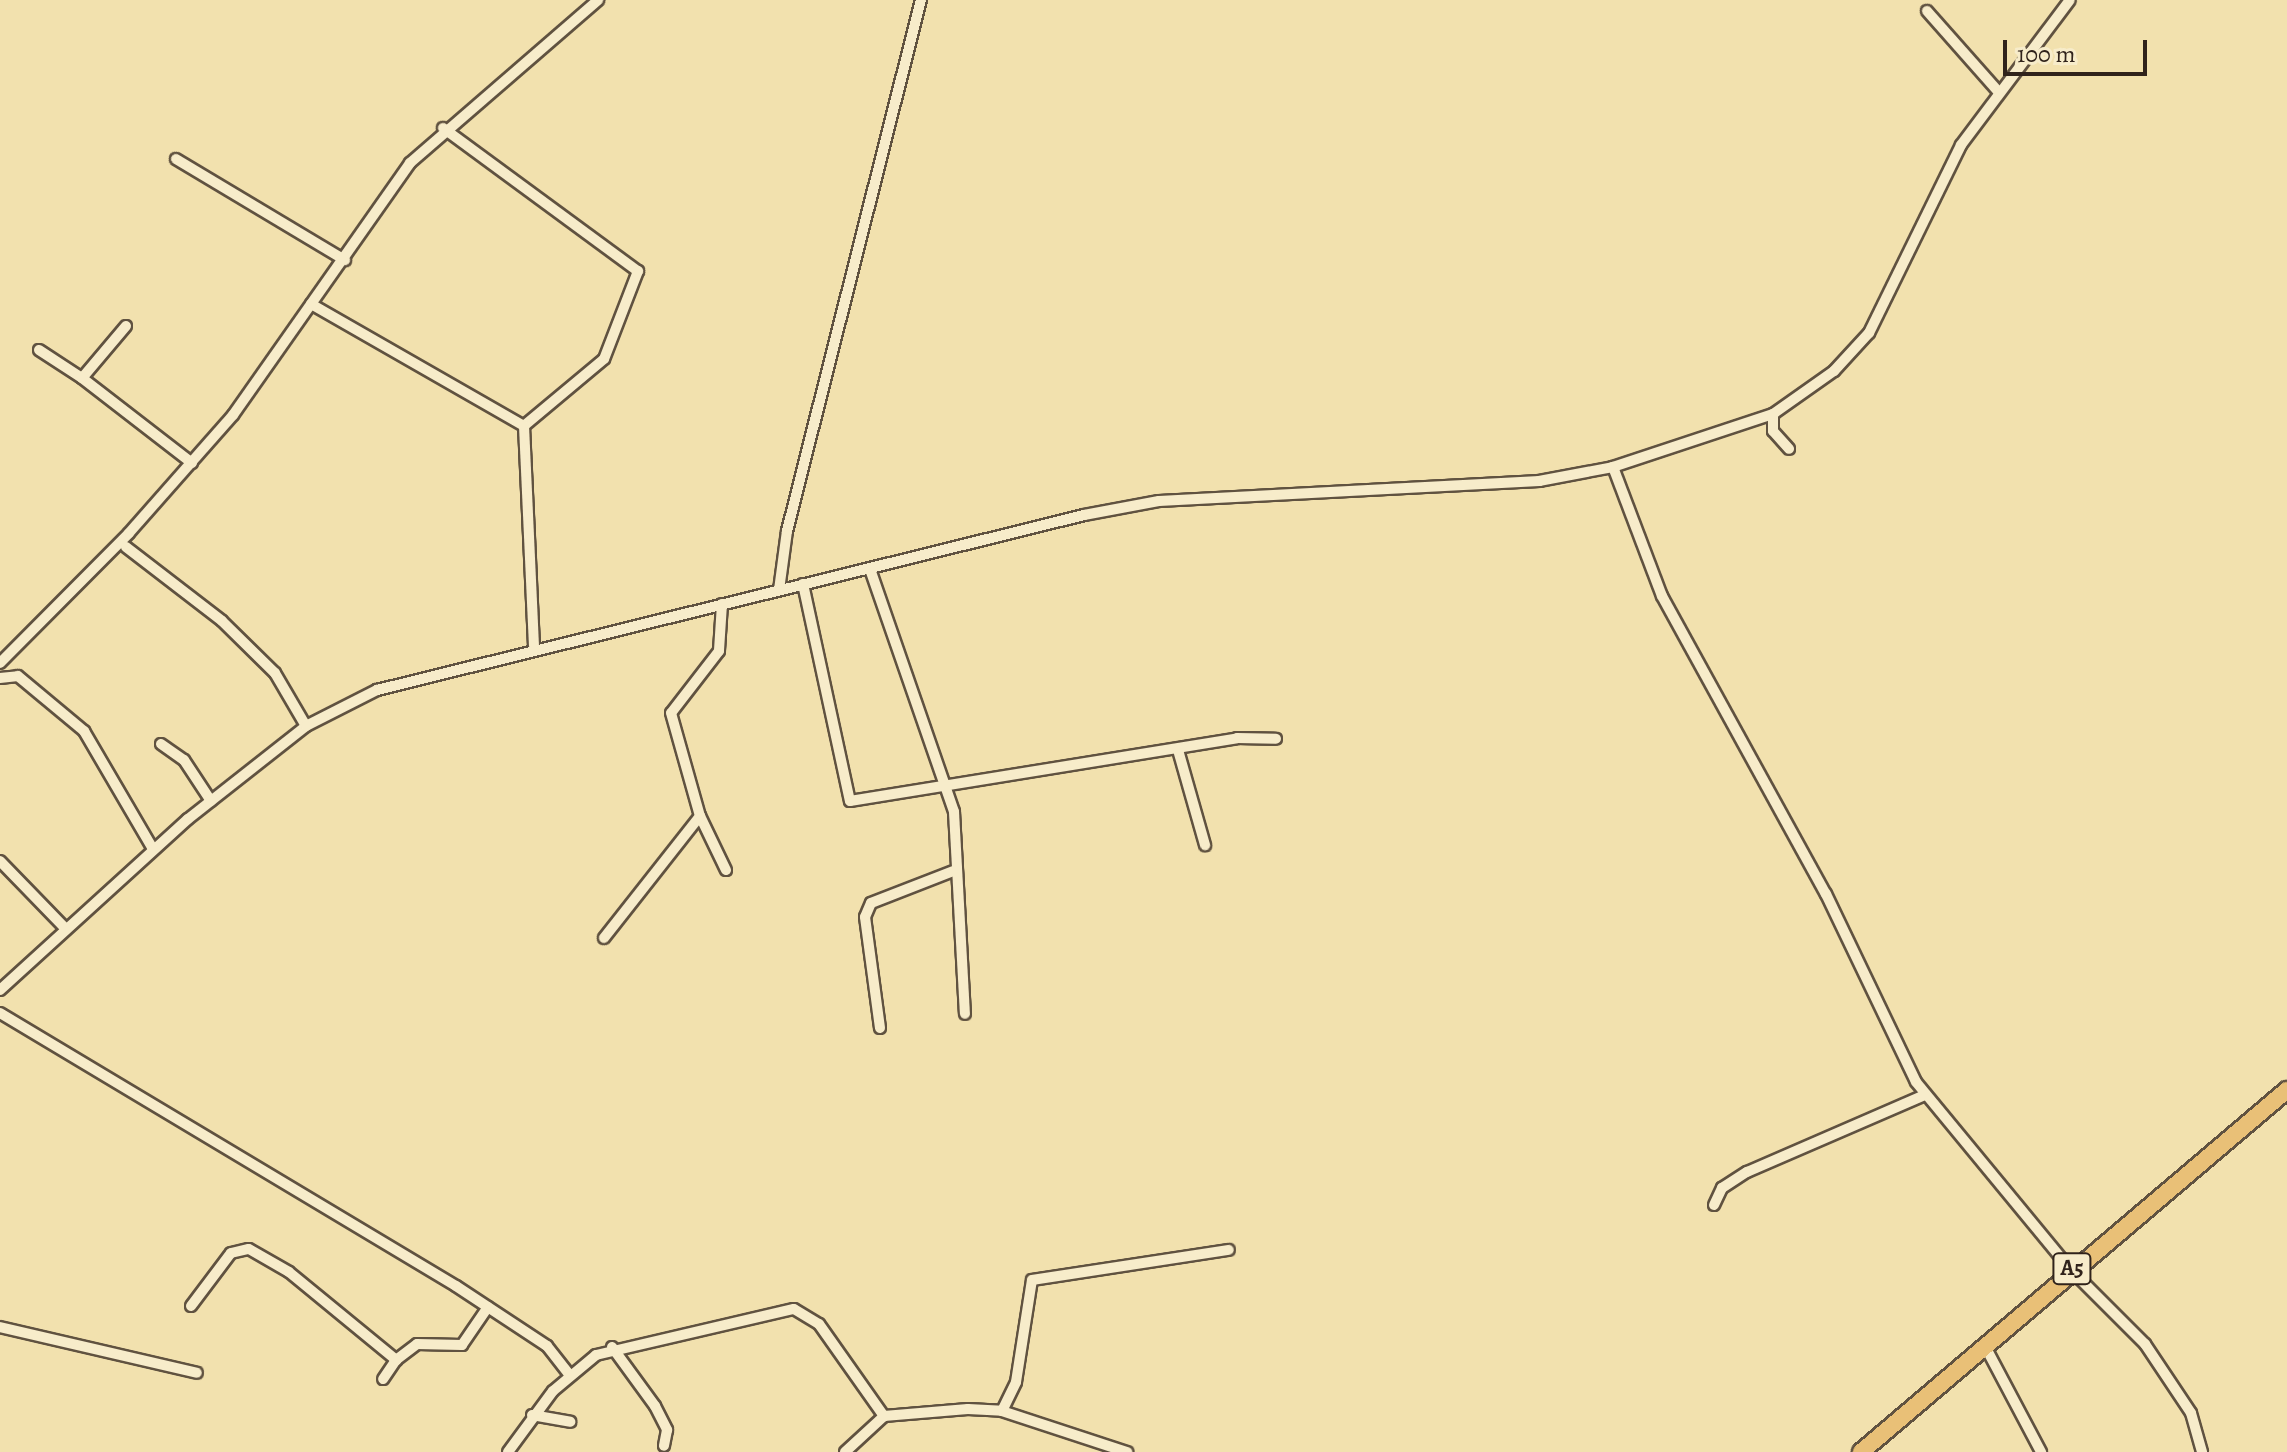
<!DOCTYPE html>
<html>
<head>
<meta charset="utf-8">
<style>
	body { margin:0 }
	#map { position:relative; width:2287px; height:1452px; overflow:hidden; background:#f2e1ae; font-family:Alegreya,serif }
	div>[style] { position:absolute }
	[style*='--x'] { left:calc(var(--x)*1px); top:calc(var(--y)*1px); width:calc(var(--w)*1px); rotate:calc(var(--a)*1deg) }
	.roads { filter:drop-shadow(2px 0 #605240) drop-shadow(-2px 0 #605240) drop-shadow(0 2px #605240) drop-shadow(0 -2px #605240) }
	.street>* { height:10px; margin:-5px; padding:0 5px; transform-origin:5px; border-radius:5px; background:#f7ecca }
	.primary>* { height:16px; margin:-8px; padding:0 8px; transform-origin:8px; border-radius:8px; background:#e9c077 }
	span { translate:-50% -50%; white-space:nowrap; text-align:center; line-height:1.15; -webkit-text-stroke:7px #f7ecca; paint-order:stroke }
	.shield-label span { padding:2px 6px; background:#f7ecca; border:2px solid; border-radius:6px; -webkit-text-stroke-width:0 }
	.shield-label { font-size:22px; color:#30231b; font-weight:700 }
	.scale { position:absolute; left:2003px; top:40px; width:144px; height:36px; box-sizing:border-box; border:4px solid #30231b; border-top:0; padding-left:10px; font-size:24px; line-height:28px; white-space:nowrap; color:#30231b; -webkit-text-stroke:6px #f7ecca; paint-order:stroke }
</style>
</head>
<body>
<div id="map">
	<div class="roads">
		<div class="street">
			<div style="--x:1927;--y:11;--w:106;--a:48.5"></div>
			<div style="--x:443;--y:128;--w:242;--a:36.3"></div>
			<div style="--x:638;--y:271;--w:94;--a:111.1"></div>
			<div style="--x:604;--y:359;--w:104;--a:140.1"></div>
			<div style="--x:176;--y:159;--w:197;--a:30.9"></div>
			<div style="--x:311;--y:304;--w:245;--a:29.8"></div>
			<div style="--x:524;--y:426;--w:220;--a:87.4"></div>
			<div style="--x:126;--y:326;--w:68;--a:130.2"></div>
			<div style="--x:82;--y:378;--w:139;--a:37.7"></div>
			<div style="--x:39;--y:350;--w:51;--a:33.1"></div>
			<div style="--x:1773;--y:414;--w:17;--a:90"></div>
			<div style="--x:1773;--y:431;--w:24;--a:48"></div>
			<div style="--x:1613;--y:467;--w:138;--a:69.2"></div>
			<div style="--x:1662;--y:596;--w:340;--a:61.2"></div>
			<div style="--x:1826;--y:894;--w:208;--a:64.4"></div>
			<div style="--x:1916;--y:1082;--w:244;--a:50.5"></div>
			<div style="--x:2071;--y:1270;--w:105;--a:45"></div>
			<div style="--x:2145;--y:1344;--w:83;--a:56.3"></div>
			<div style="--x:2191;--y:1413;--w:41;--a:74.2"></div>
			<div style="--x:126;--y:547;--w:121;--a:37.6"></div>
			<div style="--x:222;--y:621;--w:74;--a:44.5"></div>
			<div style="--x:275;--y:673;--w:61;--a:59.7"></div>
			<div style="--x:870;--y:569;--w:257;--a:70.9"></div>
			<div style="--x:954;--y:812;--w:202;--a:86.9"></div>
			<div style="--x:803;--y:584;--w:222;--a:77.8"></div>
			<div style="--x:850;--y:801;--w:392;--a:-9.2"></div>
			<div style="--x:1237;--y:738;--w:39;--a:1"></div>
			<div style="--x:779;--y:590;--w:60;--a:-82.3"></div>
			<div style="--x:787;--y:531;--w:548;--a:-75.84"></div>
			<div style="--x:722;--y:604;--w:47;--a:93.7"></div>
			<div style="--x:719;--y:651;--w:78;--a:127.7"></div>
			<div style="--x:671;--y:713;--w:107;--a:74.3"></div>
			<div style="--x:700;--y:816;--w:60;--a:64.3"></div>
			<div style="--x:0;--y:663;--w:183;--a:-45.2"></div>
			<div style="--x:129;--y:533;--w:157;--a:-48.6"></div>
			<div style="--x:233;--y:415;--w:308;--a:-54.9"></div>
			<div style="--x:410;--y:163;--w:249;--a:-40.9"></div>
			<div style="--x:0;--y:678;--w:18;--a:-6"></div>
			<div style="--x:18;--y:676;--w:86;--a:39.8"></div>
			<div style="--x:84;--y:731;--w:137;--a:59.7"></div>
			<div style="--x:161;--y:744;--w:28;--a:35"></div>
			<div style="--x:184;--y:760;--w:49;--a:56.6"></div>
			<div style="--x:1178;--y:750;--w:99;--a:74.1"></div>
			<div style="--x:0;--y:861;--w:93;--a:45.9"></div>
			<div style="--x:604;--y:938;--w:155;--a:-51.8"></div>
			<div style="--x:0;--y:990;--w:254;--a:-42.3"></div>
			<div style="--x:188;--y:819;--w:150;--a:-38.2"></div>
			<div style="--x:306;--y:726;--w:80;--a:-26.9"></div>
			<div style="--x:377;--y:690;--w:728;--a:-13.9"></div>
			<div style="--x:1084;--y:515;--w:76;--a:-10.6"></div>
			<div style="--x:1159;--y:501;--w:381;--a:-3"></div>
			<div style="--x:1539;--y:481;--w:75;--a:-10.7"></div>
			<div style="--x:1613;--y:467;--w:169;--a:-18.3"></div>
			<div style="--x:1773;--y:414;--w:75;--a:-35.2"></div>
			<div style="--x:1834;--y:371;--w:52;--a:-47.4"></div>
			<div style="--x:1869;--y:333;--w:209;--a:-63.9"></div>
			<div style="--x:1961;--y:145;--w:181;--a:-53.1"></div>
			<div style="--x:0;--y:1013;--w:531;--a:30.91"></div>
			<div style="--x:456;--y:1286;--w:109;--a:33.4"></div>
			<div style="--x:547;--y:1346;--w:37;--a:52"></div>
			<div style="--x:880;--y:1028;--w:112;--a:-97.7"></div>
			<div style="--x:865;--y:917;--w:15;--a:-67"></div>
			<div style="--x:871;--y:903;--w:88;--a:-21.3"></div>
			<div style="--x:1714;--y:1205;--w:19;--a:-65"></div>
			<div style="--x:1722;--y:1188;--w:30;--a:-33"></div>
			<div style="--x:1747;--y:1172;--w:194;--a:-23.4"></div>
			<div style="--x:191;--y:1306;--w:66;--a:-53"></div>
			<div style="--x:231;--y:1253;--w:18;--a:-13"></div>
			<div style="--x:249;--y:1249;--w:46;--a:29.9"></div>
			<div style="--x:289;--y:1272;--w:139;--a:39.4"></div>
			<div style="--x:396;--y:1360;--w:23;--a:124"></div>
			<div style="--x:0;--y:1327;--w:202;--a:13.1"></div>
			<div style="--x:612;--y:1347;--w:73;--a:53.9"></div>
			<div style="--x:655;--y:1406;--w:27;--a:63"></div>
			<div style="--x:667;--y:1430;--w:16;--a:101"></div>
			<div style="--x:1986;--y:1348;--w:118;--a:62.1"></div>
			<div style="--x:396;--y:1360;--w:26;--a:-37"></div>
			<div style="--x:417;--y:1344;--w:45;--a:1.3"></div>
			<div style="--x:462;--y:1345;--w:46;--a:-55.6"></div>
			<div style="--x:1002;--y:1411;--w:32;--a:-64"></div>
			<div style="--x:1016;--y:1382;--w:103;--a:-81.1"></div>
			<div style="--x:1032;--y:1280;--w:199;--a:-8.7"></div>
			<div style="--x:532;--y:1415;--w:39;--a:10"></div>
			<div style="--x:508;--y:1452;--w:76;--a:-53.6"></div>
			<div style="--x:553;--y:1391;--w:56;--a:-39.9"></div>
			<div style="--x:596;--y:1355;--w:203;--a:-13.1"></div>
			<div style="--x:794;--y:1309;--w:29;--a:31"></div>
			<div style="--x:819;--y:1324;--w:113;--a:54.8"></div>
			<div style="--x:845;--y:1452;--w:53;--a:-42.7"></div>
			<div style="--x:884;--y:1416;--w:84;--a:-4.8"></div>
			<div style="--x:968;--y:1409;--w:34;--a:3"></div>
			<div style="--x:1002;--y:1411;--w:132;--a:18.2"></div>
		</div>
		<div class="primary">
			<div style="--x:1861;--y:1452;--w:559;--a:-40.36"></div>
		</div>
	</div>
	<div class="shield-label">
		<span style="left:2072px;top:1269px">A5</span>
	</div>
	<div class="scale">100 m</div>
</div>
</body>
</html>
